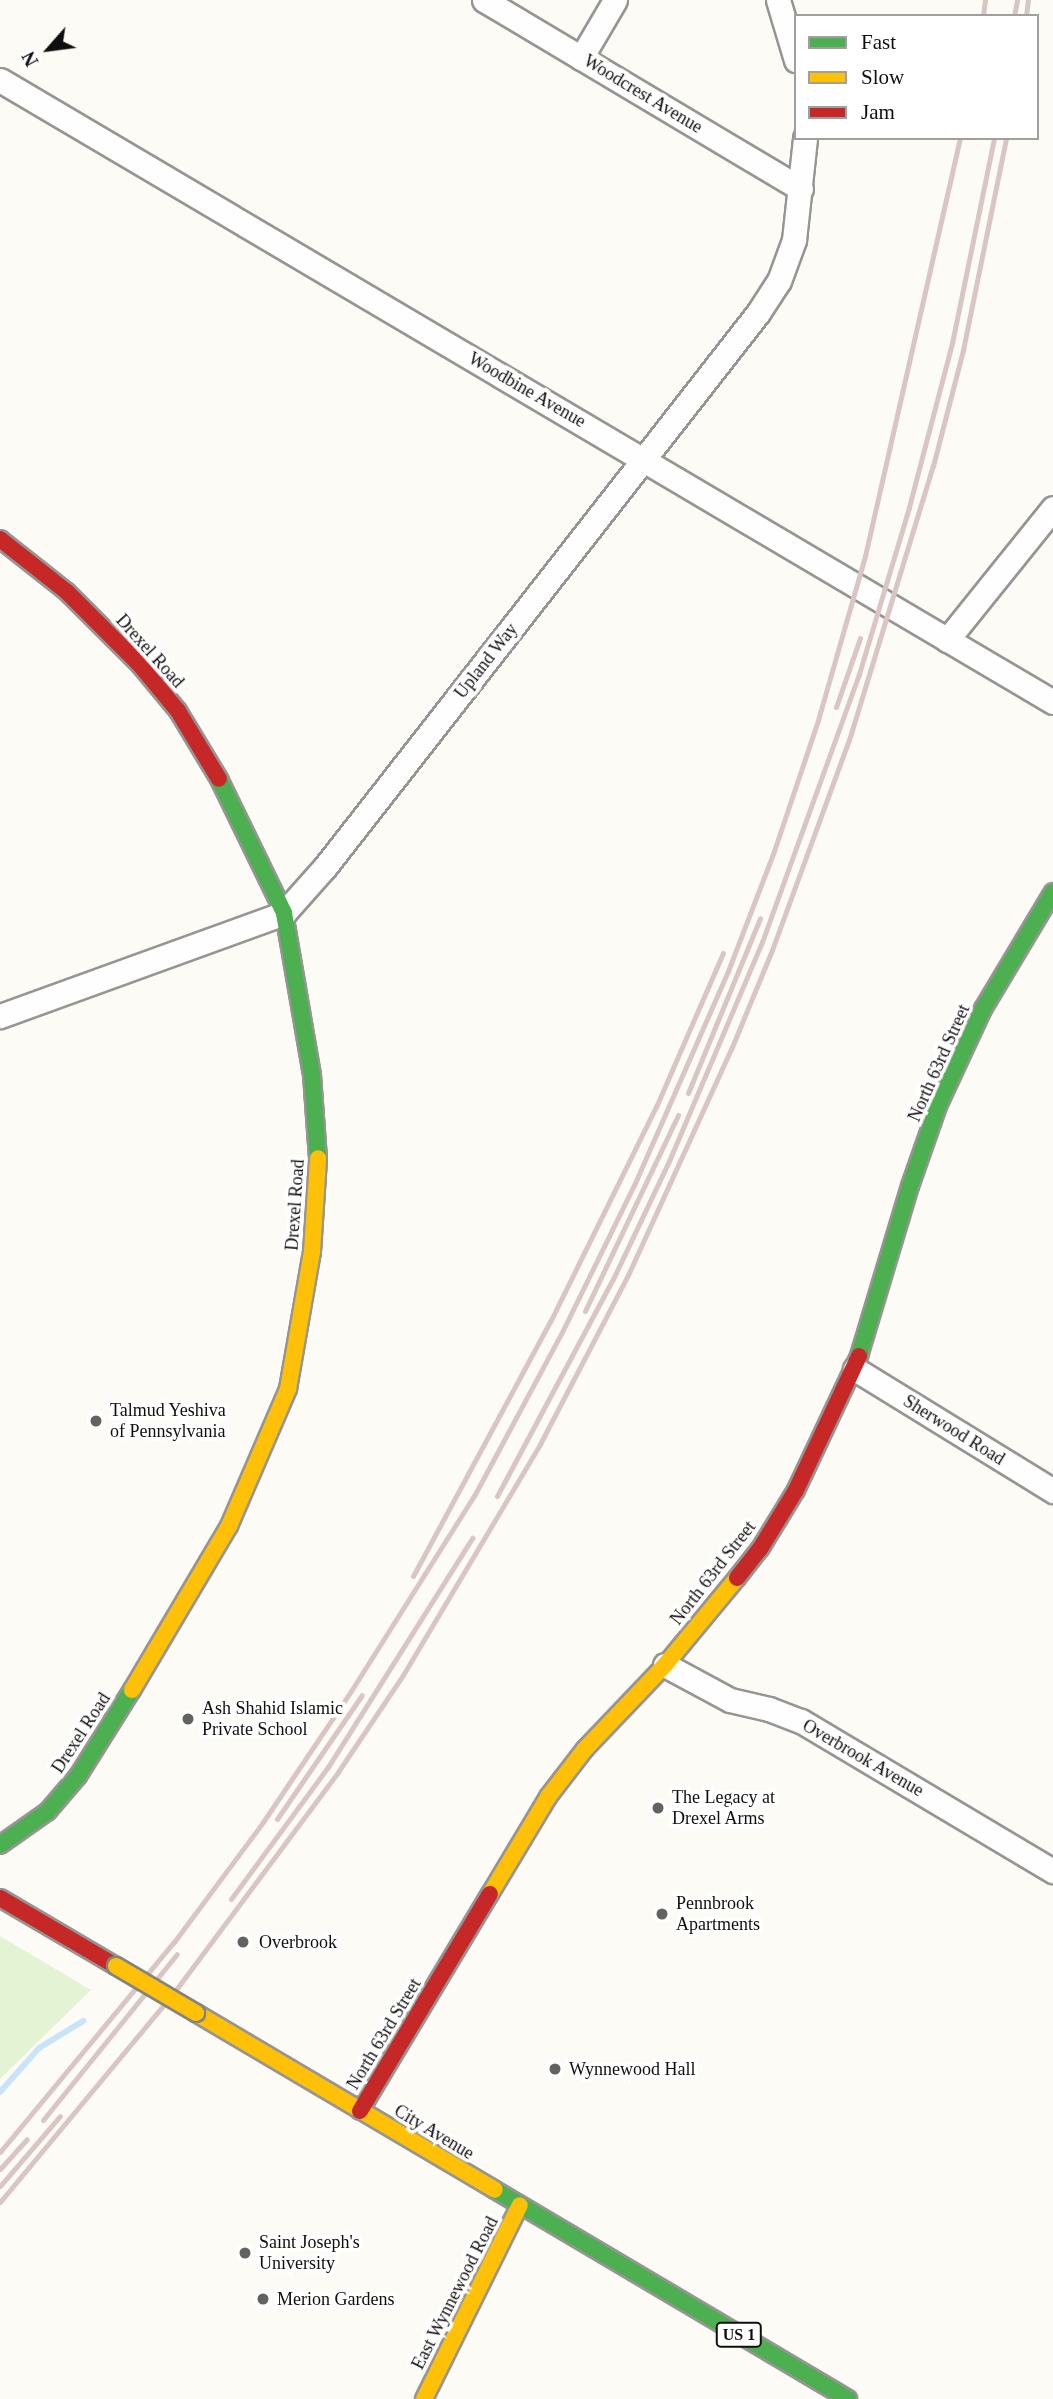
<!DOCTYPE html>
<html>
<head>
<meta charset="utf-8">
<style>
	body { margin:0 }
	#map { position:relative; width:1053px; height:2399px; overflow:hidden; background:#fcfbf5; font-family:"Times New Roman",serif }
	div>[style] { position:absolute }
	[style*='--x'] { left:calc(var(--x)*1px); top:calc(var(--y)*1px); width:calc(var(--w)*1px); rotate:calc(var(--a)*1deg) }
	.green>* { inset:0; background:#e3f3d3 }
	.stream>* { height:6px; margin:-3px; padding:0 3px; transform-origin:3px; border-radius:3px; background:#c9e4f8 }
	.roads { filter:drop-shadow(2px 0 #969593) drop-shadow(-2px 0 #969593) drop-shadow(0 2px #969593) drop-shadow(0 -2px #969593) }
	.street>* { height:23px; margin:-11.5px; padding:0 11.5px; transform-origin:11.5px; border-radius:11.5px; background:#fffefe }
	.fast>* { height:16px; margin:-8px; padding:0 8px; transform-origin:8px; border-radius:8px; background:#4caf50 }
	.slow>* { height:16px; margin:-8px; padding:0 8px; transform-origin:8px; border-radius:8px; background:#ffc107 }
	.jam>* { height:16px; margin:-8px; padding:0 8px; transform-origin:8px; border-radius:8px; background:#c62828 }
	.rail>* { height:5px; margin:-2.5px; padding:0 2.5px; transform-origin:2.5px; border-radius:2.5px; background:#d9c5c4 }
	.bridges { filter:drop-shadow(2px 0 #838380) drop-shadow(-2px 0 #838380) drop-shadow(0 2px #838380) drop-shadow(0 -2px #838380) }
	.slow-bridge>* { height:16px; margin:-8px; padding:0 8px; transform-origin:8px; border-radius:8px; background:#ffc107 }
	.dots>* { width:19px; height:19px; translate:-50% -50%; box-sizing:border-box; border:4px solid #fff; border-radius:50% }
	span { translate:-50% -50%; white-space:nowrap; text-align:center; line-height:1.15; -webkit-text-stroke:7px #fff; paint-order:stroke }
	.shield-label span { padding:2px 5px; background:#fff; border:2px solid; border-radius:5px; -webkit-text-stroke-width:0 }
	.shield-label { font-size:16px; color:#0f0f0f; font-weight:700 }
	.street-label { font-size:18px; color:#0f0f0f }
	.poi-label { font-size:18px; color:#0f0f0f }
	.left { translate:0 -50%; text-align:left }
	.legend { position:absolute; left:794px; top:14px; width:245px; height:126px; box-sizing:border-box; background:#fff; border:2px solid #9f9f9f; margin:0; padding:9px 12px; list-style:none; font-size:21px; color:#0f0f0f }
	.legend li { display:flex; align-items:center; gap:14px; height:35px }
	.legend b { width:35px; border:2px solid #9f9f9f }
	.north { position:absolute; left:14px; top:14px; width:70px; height:70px; -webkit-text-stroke:5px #fff; paint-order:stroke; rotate:242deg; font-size:19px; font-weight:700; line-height:28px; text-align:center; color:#0f0f0f }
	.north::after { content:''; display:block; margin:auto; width:24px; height:32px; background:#0f0f0f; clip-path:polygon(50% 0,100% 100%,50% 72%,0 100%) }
</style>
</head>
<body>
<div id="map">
	<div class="green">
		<div style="clip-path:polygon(0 1936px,91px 1990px,0 2079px)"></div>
	</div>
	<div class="stream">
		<div style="--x:0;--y:2092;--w:59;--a:-48.4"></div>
		<div style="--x:39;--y:2048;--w:52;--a:-31.5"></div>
	</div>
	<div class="roads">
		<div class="street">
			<div style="--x:484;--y:0;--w:369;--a:30.8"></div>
			<div style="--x:778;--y:0;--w:63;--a:73.3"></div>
			<div style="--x:581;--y:58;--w:67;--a:-59.6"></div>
			<div style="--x:0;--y:80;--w:1223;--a:30.57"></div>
			<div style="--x:947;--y:640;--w:169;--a:-51.2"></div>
			<div style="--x:0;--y:1016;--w:302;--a:-19.9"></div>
			<div style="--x:284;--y:913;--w:62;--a:-48.3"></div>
			<div style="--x:325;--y:867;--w:703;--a:-51.99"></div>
			<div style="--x:758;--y:313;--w:38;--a:-57"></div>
			<div style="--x:779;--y:281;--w:44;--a:-69.9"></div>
			<div style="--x:794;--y:240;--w:103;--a:-83.8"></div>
			<div style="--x:855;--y:1369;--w:233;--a:31.6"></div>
			<div style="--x:665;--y:1665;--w:74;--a:28.3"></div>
			<div style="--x:730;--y:1700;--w:40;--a:13"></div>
			<div style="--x:769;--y:1709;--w:34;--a:21"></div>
			<div style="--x:801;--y:1721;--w:293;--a:30.8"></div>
		</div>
		<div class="fast">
			<div style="--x:219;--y:779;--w:149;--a:64.1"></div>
			<div style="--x:284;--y:913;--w:164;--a:80.2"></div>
			<div style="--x:312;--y:1075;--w:83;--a:85.9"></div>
			<div style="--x:859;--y:1356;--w:177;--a:-73.3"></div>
			<div style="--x:910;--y:1186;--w:85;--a:-70.7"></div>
			<div style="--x:938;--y:1106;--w:107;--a:-65.1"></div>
			<div style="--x:983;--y:1009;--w:136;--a:-59.1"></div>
			<div style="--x:0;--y:1845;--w:59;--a:-35.3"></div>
			<div style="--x:48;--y:1811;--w:46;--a:-49.4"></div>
			<div style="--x:78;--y:1776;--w:102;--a:-57.9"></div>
			<div style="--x:495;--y:2190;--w:410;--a:30.6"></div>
		</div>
		<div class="slow">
			<div style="--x:132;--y:1690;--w:191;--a:-59.4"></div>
			<div style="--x:229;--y:1526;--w:149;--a:-66.7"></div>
			<div style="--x:288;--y:1389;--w:139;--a:-80.1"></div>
			<div style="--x:312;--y:1252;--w:94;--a:-86.3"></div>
			<div style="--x:490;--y:1894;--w:113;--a:-59.1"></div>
			<div style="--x:548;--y:1797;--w:61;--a:-52.4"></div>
			<div style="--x:585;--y:1749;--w:116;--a:-46.4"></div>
			<div style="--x:665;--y:1665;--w:113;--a:-50.4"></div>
			<div style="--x:196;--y:2013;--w:347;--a:30.6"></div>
			<div style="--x:424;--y:2399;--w:216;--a:-63.7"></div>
		</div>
		<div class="jam">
			<div style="--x:0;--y:539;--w:85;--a:38.3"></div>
			<div style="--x:67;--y:592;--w:102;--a:45"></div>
			<div style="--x:139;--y:664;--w:61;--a:50.3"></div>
			<div style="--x:178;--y:711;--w:79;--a:58.9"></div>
			<div style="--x:737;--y:1578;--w:37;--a:-52"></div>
			<div style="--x:760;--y:1549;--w:69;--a:-58.6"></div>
			<div style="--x:796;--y:1490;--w:148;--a:-64.8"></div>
			<div style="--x:0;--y:1898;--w:134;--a:30.4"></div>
			<div style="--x:360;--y:2111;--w:253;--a:-59.1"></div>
		</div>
	</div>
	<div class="rail">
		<div style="--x:983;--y:16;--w:16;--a:-83"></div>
		<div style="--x:1014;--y:16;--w:16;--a:-79"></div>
		<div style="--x:1026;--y:16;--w:16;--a:-83"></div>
		<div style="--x:836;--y:707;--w:73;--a:-70.8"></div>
		<div style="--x:688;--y:1093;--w:189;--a:-67.6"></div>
		<div style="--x:585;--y:1311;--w:217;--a:-64.6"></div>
		<div style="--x:497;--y:1496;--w:246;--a:-61.9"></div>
		<div style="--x:613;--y:1279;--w:131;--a:-64.6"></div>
		<div style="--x:669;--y:1161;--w:238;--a:-67"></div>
		<div style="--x:762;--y:942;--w:285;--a:-70.1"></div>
		<div style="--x:859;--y:674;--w:174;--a:-73.3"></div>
		<div style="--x:909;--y:507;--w:170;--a:-75.3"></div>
		<div style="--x:952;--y:343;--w:209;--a:-78.4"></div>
		<div style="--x:413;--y:1576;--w:289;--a:-61.7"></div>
		<div style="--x:550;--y:1322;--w:240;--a:-63.8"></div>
		<div style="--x:656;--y:1107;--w:168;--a:-66.5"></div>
		<div style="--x:277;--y:1819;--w:150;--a:-55.6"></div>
		<div style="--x:231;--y:1899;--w:164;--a:-53.7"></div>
		<div style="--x:328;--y:1767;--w:271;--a:-57.8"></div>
		<div style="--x:43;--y:2120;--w:213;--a:-51.1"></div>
		<div style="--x:0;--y:2152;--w:273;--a:-50.4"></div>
		<div style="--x:174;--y:1942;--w:149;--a:-53.4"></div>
		<div style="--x:263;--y:1822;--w:158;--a:-56.1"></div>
		<div style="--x:351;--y:1691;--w:231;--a:-57.8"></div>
		<div style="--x:474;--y:1496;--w:188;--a:-61.8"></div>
		<div style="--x:563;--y:1330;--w:164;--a:-63.9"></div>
		<div style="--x:635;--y:1183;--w:232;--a:-66.3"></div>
		<div style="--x:728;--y:971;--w:129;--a:-69"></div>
		<div style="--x:774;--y:851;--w:138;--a:-71.4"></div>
		<div style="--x:818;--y:720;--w:171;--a:-74"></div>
		<div style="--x:865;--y:556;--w:429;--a:-77.2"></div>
		<div style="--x:0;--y:2169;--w:40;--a:-48"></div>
		<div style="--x:0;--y:2186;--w:92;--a:-49.4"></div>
		<div style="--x:0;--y:2202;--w:274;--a:-50.3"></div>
		<div style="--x:175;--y:1991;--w:273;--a:-53.3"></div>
		<div style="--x:338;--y:1772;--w:117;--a:-56.2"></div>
		<div style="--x:403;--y:1675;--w:269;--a:-59.3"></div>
		<div style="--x:540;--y:1444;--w:191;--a:-62.5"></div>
		<div style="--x:628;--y:1275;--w:251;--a:-65.5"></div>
		<div style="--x:732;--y:1047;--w:105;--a:-67.6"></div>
		<div style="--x:772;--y:950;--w:224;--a:-69.9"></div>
		<div style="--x:849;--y:740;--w:287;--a:-73"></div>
		<div style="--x:933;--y:466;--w:120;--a:-75.5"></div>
		<div style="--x:963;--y:350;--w:216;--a:-78.5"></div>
	</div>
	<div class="bridges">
		<div class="slow-bridge">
			<div style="--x:116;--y:1966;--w:93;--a:30.4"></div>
		</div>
	</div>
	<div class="dots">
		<div style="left:96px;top:1421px;background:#626260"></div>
		<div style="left:188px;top:1719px;background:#626260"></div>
		<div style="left:658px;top:1808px;background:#626260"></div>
		<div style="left:662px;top:1914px;background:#626260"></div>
		<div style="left:243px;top:1942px;background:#626260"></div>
		<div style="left:555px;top:2069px;background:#626260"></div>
		<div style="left:245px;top:2253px;background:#626260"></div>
		<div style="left:263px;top:2299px;background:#626260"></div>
	</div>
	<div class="shield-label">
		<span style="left:739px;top:2335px">US 1</span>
	</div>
	<div class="street-label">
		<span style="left:643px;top:94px;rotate:31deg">Woodcrest Avenue</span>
		<span style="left:527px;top:390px;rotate:30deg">Woodbine Avenue</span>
		<span style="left:150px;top:651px;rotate:48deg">Drexel Road</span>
		<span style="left:486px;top:661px;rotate:-52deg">Upland Way</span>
		<span style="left:939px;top:1063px;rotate:-66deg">North 63rd Street</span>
		<span style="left:295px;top:1205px;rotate:-86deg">Drexel Road</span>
		<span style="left:954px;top:1430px;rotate:32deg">Sherwood Road</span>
		<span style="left:713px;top:1573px;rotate:-52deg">North 63rd Street</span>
		<span style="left:81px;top:1733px;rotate:-57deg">Drexel Road</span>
		<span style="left:863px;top:1758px;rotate:30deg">Overbrook Avenue</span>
		<span style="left:384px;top:2034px;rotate:-59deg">North 63rd Street</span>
		<span style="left:434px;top:2132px;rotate:31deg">City Avenue</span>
		<span style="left:455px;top:2293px;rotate:-63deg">East Wynnewood Road</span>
	</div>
	<div class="poi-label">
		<span class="left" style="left:110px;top:1421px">Talmud Yeshiva<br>of Pennsylvania</span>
		<span class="left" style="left:202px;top:1719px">Ash Shahid Islamic<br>Private School</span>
		<span class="left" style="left:672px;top:1808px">The Legacy at<br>Drexel Arms</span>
		<span class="left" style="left:676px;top:1914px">Pennbrook<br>Apartments</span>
		<span class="left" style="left:259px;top:1942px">Overbrook</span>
		<span class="left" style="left:569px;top:2069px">Wynnewood Hall</span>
		<span class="left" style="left:259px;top:2253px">Saint Joseph's<br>University</span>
		<span class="left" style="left:277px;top:2299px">Merion Gardens</span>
	</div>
	<ul class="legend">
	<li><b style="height:9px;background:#4caf50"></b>Fast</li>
	<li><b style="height:9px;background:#ffc107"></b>Slow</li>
	<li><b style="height:9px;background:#c62828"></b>Jam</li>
	</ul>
	<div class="north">N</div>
</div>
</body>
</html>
